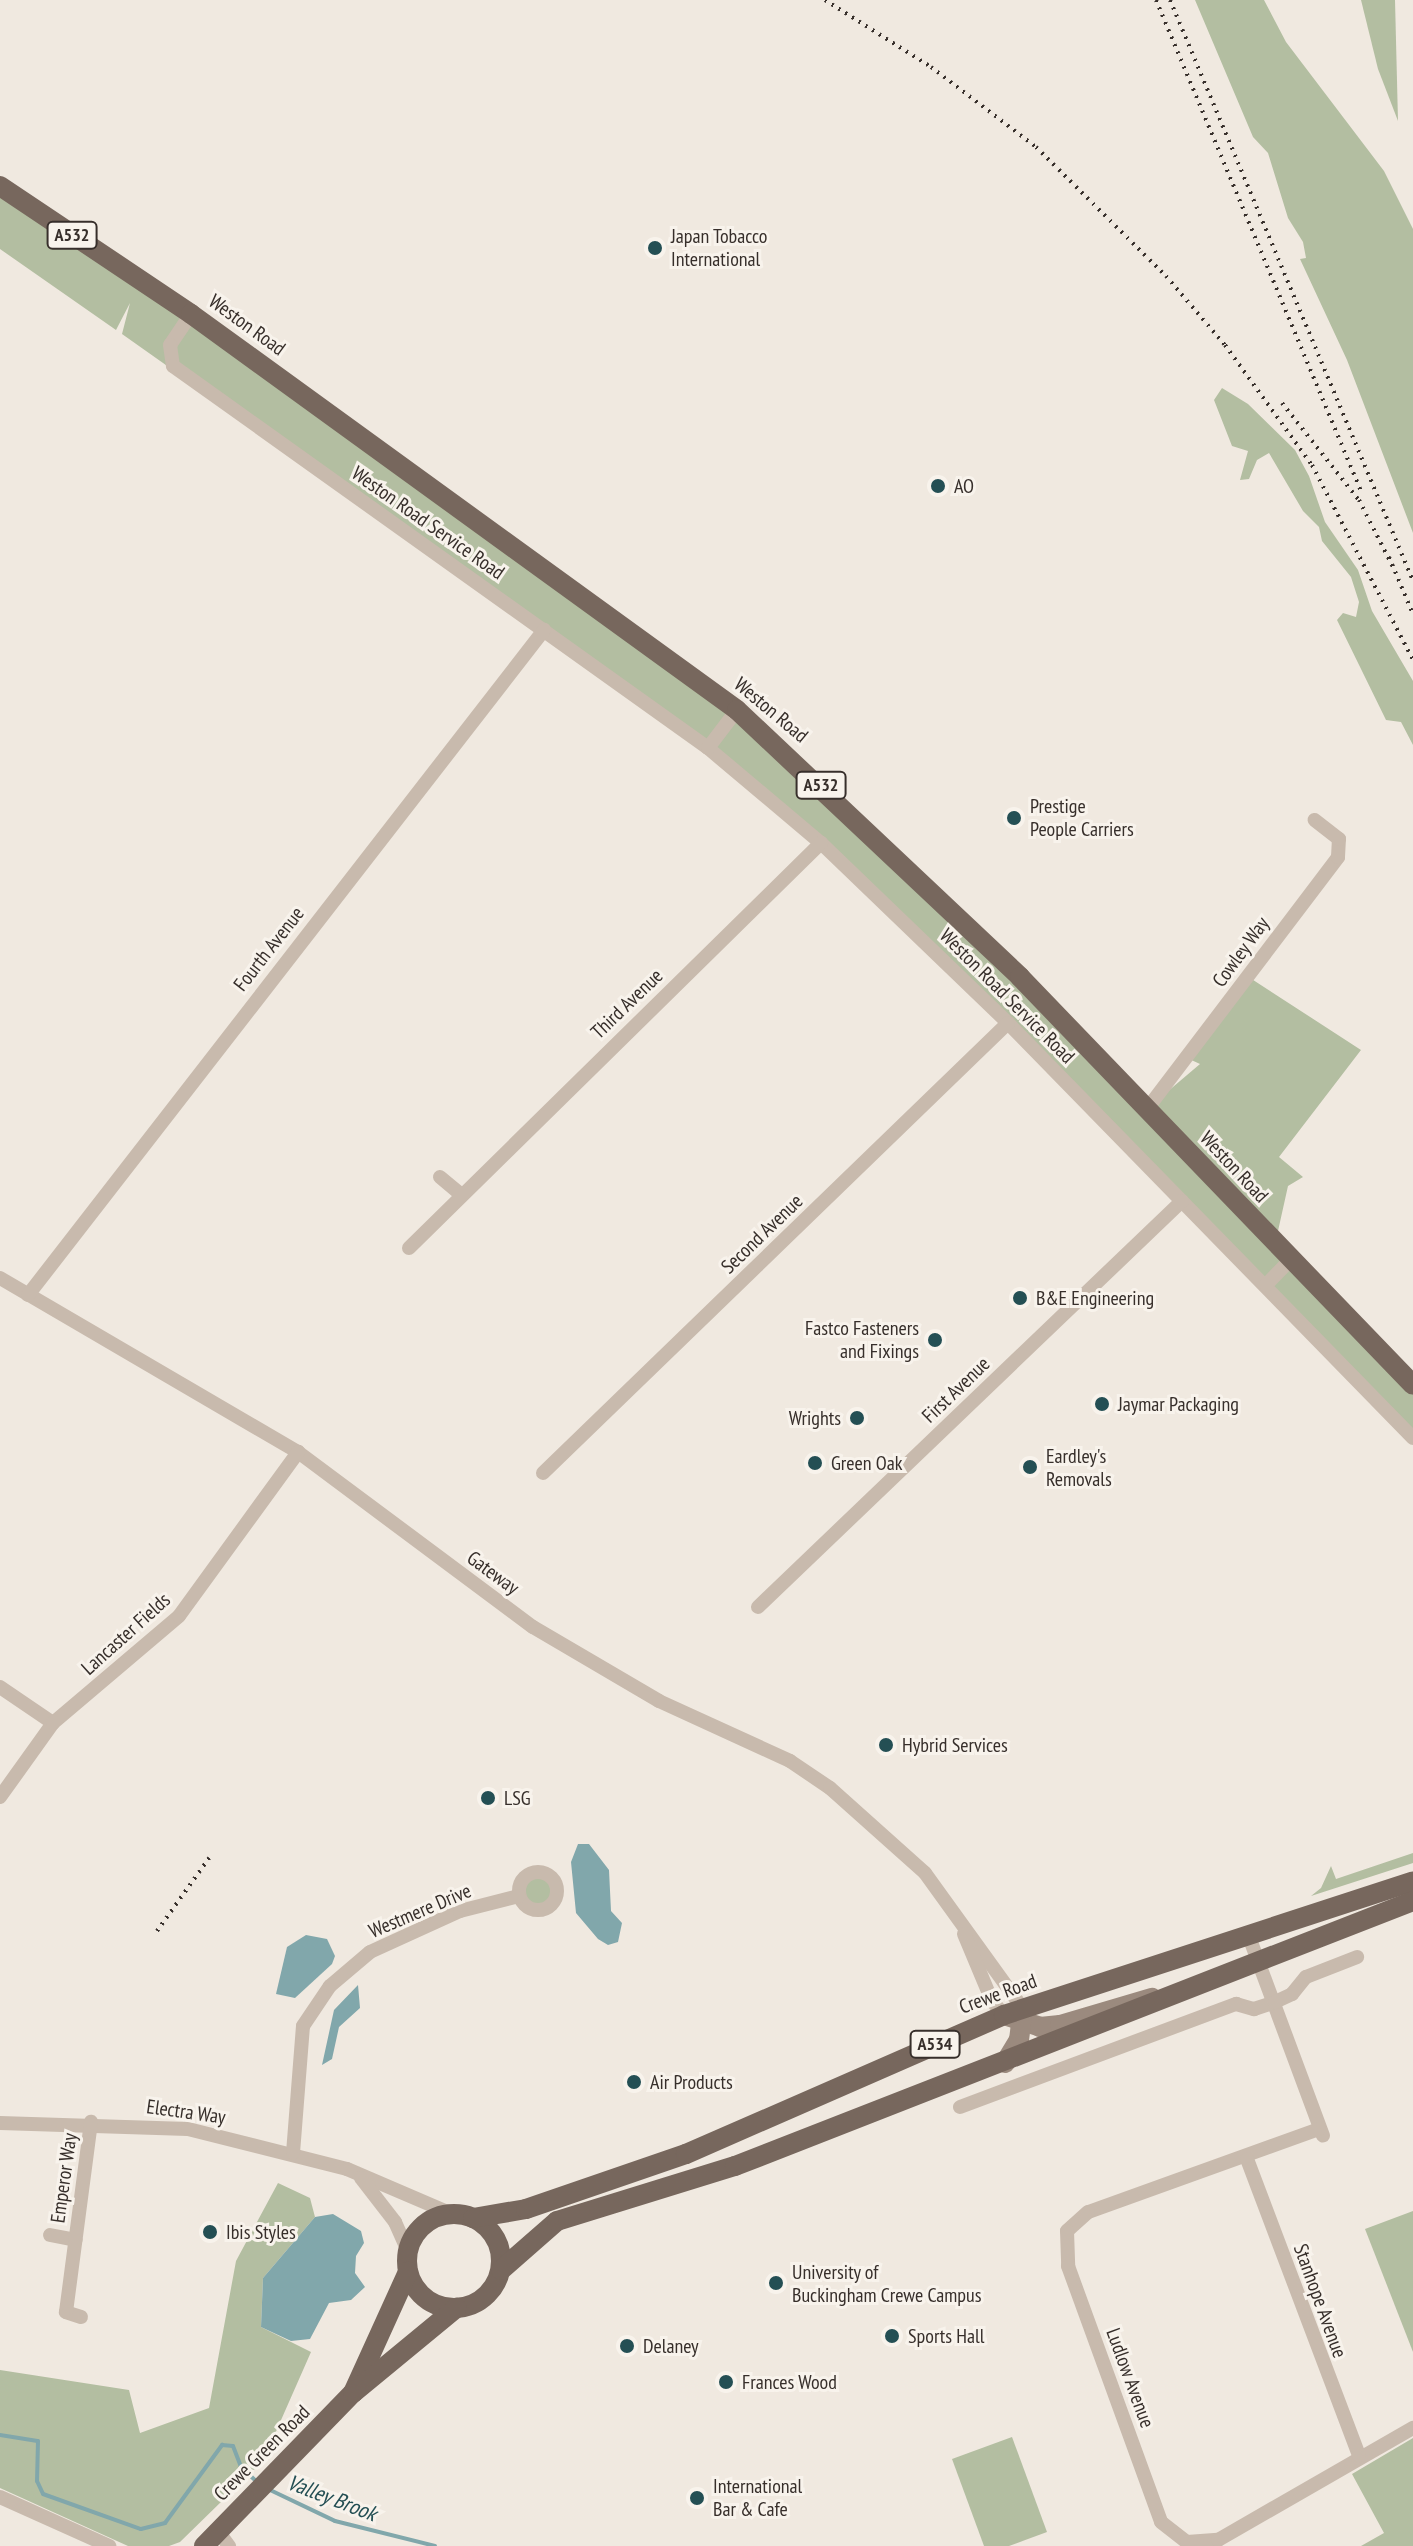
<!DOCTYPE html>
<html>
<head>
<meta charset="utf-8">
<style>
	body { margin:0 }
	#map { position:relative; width:1413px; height:2546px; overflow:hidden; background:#f0e9e0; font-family:"PT Sans Narrow",sans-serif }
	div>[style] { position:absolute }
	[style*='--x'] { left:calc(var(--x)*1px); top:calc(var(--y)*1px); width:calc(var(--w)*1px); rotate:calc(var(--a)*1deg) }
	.green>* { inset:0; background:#b3bea1 }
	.round { border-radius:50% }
	.water>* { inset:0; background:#81a7ab }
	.stream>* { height:4px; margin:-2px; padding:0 2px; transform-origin:2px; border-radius:2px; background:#81a7ab }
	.street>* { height:14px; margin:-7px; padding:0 7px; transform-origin:7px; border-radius:7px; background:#c8baad }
	.street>.ring { margin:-7px; padding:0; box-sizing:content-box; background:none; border:14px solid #c8baad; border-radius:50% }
	.secondary>* { height:20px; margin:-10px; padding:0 10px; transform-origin:10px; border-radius:10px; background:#9b8a7e }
	.primary>* { height:20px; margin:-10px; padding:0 10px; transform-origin:10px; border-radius:10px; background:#77675d }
	.primary>.ring { margin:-10px; padding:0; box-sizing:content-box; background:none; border:20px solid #77675d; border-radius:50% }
	.rail>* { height:4px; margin-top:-2px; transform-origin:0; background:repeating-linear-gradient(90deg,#372f2b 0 2px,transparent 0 8px) }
	.dots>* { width:22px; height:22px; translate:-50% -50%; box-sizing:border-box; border:4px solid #f8f3ec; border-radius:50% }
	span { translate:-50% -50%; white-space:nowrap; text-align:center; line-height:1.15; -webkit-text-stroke:6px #f8f3ec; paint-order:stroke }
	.shield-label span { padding:2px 6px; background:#f8f3ec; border:2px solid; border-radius:6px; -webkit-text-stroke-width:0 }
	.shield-label { font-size:18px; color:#372f2b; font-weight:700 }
	.poi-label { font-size:20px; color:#372f2b }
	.left { translate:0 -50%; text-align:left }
	.right { translate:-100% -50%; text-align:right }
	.street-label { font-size:20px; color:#372f2b }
	.water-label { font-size:22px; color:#244f54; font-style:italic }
</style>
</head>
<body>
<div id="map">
	<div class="green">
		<div style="clip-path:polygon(1195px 0,1264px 0,1286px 42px,1384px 171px,1413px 229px,1413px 533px,1347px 360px,1300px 259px,1306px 258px,1303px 242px,1288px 218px,1268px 153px,1253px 137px)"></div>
		<div style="clip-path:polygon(1361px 0,1395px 0,1398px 121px,1378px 69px)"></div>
		<div style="clip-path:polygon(0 186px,737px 710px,1147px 1109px,1200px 1064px,1187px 1058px,1247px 976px,1361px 1050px,1279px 1157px,1303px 1177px,1288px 1186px,1278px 1231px,1267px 1236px,1413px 1385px,1413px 1438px,1008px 1023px,708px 748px,122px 334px,130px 303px,116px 330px,0 249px)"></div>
		<div style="clip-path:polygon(1222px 388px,1248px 404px,1295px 450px,1309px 476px,1325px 522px,1358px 570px,1372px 611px,1413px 681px,1413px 745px,1401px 722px,1386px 720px,1337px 620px,1343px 613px,1356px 617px,1359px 602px,1351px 577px,1322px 541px,1319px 527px,1303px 511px,1269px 453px,1257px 460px,1249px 479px,1240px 480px,1248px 451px,1232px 446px,1214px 400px)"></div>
		<div style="clip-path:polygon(1413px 1853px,1413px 1863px,1311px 1896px,1321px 1888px,1331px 1866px,1336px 1879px)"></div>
		<div class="round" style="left:519px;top:1872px;width:38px;height:38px"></div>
		<div style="clip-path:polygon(278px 2183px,310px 2198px,315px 2217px,263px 2278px,261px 2327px,311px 2352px,263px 2461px,180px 2542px,169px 2546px,128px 2546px,0 2488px,0 2370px,129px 2390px,140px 2433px,209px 2408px,236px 2261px)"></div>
		<div style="clip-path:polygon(1413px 2211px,1413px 2352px,1365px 2229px)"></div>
		<div style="clip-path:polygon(1012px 2437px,1047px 2532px,1009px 2546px,984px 2546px,952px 2459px)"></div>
		<div style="clip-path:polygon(1413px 2438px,1413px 2546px,1361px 2546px,1384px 2533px,1352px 2474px)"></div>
	</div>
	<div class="water">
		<div style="clip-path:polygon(578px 1844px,589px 1844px,609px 1870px,611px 1911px,622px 1923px,618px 1942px,608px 1945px,598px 1939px,576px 1913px,571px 1862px)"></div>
		<div style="clip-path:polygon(306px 1935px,327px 1939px,335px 1956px,332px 1964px,295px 1998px,276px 1994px,287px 1947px)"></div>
		<div style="clip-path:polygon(358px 1985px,360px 2008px,339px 2027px,332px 2059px,322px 2065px,334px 2010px)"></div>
		<div style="clip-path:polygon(333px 2214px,361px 2231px,364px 2243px,356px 2256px,355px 2273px,365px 2287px,351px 2300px,329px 2303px,310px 2339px,291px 2341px,261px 2327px,263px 2278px,315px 2217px)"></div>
	</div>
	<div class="stream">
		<div style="--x:0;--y:2435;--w:38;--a:9"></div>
		<div style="--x:38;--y:2441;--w:40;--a:91.4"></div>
		<div style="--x:37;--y:2481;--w:14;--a:65"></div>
		<div style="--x:43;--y:2494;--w:104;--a:19.7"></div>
		<div style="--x:141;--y:2529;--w:25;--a:-14"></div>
		<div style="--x:165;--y:2523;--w:97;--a:-53.8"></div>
		<div style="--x:222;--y:2445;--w:11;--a:5"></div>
		<div style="--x:233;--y:2446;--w:22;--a:69"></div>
		<div style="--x:241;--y:2467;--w:22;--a:43"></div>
		<div style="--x:268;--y:2489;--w:74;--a:25.5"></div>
		<div style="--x:335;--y:2521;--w:103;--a:14"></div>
	</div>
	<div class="street">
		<div style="--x:191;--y:314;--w:37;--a:124"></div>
		<div style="--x:170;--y:345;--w:21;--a:82"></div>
		<div style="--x:173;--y:366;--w:657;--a:35.53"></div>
		<div style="--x:708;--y:748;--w:148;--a:40.1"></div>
		<div style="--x:821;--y:843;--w:260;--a:43.9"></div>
		<div style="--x:1008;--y:1023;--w:580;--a:45.7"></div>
		<div style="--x:708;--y:748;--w:48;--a:-52.7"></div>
		<div style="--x:1147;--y:1109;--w:316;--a:-52.8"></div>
		<div style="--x:1338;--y:857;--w:18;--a:-87"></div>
		<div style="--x:1339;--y:839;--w:31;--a:-142"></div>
		<div style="--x:440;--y:1177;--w:26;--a:40"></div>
		<div style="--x:409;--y:1248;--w:578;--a:-44.51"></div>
		<div style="--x:0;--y:1278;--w:345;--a:30.3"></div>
		<div style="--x:298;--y:1452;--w:293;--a:36.7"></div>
		<div style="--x:533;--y:1627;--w:146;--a:30.4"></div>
		<div style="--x:659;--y:1701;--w:144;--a:24.6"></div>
		<div style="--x:790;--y:1761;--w:48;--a:34"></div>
		<div style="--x:830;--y:1788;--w:127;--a:41.8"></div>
		<div style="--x:925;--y:1873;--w:168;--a:54.2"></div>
		<div style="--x:1266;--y:1285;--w:33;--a:-46"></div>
		<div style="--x:28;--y:1295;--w:842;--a:-52.19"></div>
		<div style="--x:543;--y:1473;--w:647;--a:-44.06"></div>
		<div style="--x:758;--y:1607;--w:587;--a:-43.76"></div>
		<div style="--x:0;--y:1687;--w:64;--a:34.2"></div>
		<div style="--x:0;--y:1797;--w:91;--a:-54.4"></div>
		<div style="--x:53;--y:1723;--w:165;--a:-40.3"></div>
		<div style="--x:179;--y:1616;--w:203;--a:-54"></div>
		<div class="ring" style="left:519px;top:1872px;width:24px;height:24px"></div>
		<div style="--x:964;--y:1934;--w:73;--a:67.3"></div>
		<div style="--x:992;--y:2001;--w:18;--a:49"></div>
		<div style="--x:1248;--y:1934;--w:215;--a:69.6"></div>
		<div style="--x:960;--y:2107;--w:295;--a:-20.5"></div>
		<div style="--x:1236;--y:2004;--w:19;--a:16"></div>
		<div style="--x:1254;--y:2009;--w:22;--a:-18"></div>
		<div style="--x:1275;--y:2002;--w:19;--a:-25"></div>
		<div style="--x:1292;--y:1994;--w:22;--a:-51"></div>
		<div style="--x:1306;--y:1977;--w:55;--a:-21.4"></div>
		<div style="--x:0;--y:2123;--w:188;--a:1.8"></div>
		<div style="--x:188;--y:2129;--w:164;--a:14.1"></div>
		<div style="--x:347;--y:2169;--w:114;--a:23.2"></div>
		<div style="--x:1319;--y:2129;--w:245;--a:160.2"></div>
		<div style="--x:1088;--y:2212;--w:28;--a:138"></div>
		<div style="--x:1067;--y:2231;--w:35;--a:88"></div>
		<div style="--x:1068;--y:2266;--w:272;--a:70"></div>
		<div style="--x:1161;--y:2522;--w:33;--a:38"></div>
		<div style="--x:1187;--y:2542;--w:31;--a:-4"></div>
		<div style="--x:1218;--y:2540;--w:225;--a:-29.9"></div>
		<div style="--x:293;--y:2153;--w:127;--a:-85.5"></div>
		<div style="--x:303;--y:2026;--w:48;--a:-56"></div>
		<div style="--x:330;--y:1986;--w:52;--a:-40.4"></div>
		<div style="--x:370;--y:1952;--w:99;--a:-24.5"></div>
		<div style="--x:460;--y:1911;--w:61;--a:-14.3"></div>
		<div style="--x:1247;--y:2159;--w:317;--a:69.3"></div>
		<div style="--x:361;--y:2178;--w:56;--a:52.3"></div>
		<div style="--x:395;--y:2222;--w:32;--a:66"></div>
		<div style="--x:50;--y:2235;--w:26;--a:11"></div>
		<div style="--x:81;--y:2317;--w:16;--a:-162"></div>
		<div style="--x:66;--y:2312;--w:192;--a:-82.5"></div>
		<div style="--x:0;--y:2497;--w:120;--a:24.2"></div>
		<div style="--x:218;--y:2531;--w:19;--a:54"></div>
	</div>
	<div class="secondary">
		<div style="--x:1004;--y:2015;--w:38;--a:18"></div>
		<div style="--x:1040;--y:2027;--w:20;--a:-6"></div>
		<div style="--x:1060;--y:2025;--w:96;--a:-16.4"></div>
		<div style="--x:1005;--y:2063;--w:27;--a:-59"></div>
		<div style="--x:1019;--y:2040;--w:31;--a:-83"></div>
	</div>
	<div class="primary">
		<div style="--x:0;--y:186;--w:230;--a:33.8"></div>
		<div style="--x:191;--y:314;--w:674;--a:35.95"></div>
		<div style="--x:737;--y:710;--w:389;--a:43.3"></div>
		<div style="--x:1020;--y:977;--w:566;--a:46.07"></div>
		<div class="ring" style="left:407px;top:2214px;width:74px;height:74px"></div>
		<div style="--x:473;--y:2218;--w:54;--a:-9.6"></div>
		<div style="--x:526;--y:2209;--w:169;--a:-19"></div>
		<div style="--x:686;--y:2154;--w:347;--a:-23.6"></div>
		<div style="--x:1004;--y:2015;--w:430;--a:-18.1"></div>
		<div style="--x:501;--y:2270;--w:74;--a:-41.2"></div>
		<div style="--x:557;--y:2221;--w:186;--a:-17.2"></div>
		<div style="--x:735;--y:2166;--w:728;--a:-21.35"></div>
		<div style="--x:353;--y:2393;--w:133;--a:-65.6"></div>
		<div style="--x:204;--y:2546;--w:214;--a:-45.8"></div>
		<div style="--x:353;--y:2393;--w:134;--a:-39.5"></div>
	</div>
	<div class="rail">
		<div style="--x:825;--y:0;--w:125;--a:32.3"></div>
		<div style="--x:931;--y:67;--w:132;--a:37.3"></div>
		<div style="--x:1036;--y:147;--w:183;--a:44.8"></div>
		<div style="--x:1166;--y:276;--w:91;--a:49.5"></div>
		<div style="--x:1225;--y:345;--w:148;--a:54.1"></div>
		<div style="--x:1312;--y:465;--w:220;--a:62.6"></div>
		<div style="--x:1156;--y:0;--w:532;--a:67.34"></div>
		<div style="--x:1170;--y:0;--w:630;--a:67.3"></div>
		<div style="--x:1282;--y:403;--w:124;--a:51.6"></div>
		<div style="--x:1359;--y:500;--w:75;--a:63.1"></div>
		<div style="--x:1389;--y:557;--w:62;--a:67.2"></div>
		<div style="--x:157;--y:1931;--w:90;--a:-54.5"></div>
	</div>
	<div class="dots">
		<div style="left:655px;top:248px;background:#244f54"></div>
		<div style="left:938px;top:486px;background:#244f54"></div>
		<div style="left:1014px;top:818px;background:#244f54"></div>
		<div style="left:1020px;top:1298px;background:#244f54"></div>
		<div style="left:935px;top:1340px;background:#244f54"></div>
		<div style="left:1102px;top:1404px;background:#244f54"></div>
		<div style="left:857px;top:1418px;background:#244f54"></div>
		<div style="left:815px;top:1463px;background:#244f54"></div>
		<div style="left:1030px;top:1467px;background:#244f54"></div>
		<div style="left:886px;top:1745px;background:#244f54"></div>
		<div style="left:488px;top:1798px;background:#244f54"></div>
		<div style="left:634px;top:2082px;background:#244f54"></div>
		<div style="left:210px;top:2232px;background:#244f54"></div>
		<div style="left:776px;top:2283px;background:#244f54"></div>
		<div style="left:892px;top:2336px;background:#244f54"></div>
		<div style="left:627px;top:2346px;background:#244f54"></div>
		<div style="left:726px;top:2382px;background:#244f54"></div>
		<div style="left:697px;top:2498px;background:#244f54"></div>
	</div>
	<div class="shield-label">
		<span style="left:72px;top:235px">A532</span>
		<span style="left:821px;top:785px">A532</span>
		<span style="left:935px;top:2044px">A534</span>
	</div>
	<div class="poi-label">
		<span class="left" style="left:671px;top:248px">Japan Tobacco<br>International</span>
		<span class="left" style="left:954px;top:486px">AO</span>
		<span class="left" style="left:1030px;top:818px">Prestige<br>People Carriers</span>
		<span class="left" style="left:1036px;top:1298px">B&amp;E Engineering</span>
		<span class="right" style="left:919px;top:1340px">Fastco Fasteners<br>and Fixings</span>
		<span class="left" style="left:1118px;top:1404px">Jaymar Packaging</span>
		<span class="right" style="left:841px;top:1418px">Wrights</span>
		<span class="left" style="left:1046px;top:1468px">Eardley's<br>Removals</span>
		<span class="left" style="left:831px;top:1463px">Green Oak</span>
		<span class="left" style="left:902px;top:1745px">Hybrid Services</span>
		<span class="left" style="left:504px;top:1798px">LSG</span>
		<span class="left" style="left:650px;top:2082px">Air Products</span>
		<span class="left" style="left:226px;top:2232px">Ibis Styles</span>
		<span class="left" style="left:792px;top:2284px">University of<br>Buckingham Crewe Campus</span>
		<span class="left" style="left:908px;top:2336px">Sports Hall</span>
		<span class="left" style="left:643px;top:2346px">Delaney</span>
		<span class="left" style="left:742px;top:2382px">Frances Wood</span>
		<span class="left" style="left:713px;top:2498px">International<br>Bar &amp; Cafe</span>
	</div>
	<div class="street-label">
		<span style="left:247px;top:325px;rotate:36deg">Weston Road</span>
		<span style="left:428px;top:523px;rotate:35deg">Weston Road Service Road</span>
		<span style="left:771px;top:710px;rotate:40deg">Weston Road</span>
		<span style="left:269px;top:949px;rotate:-52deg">Fourth Avenue</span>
		<span style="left:1241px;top:952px;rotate:-54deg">Cowley Way</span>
		<span style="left:1007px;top:996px;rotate:45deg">Weston Road Service Road</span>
		<span style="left:627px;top:1004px;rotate:-44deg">Third Avenue</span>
		<span style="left:1234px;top:1167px;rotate:47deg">Weston Road</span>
		<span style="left:762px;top:1234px;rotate:-44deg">Second Avenue</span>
		<span style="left:956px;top:1390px;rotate:-44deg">First Avenue</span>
		<span style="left:493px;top:1573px;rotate:36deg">Gateway</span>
		<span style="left:126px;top:1634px;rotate:-42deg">Lancaster Fields</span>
		<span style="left:420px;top:1911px;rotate:-23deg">Westmere Drive</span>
		<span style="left:998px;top:1994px;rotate:-20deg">Crewe Road</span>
		<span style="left:186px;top:2112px;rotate:8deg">Electra Way</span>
		<span style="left:64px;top:2178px;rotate:-82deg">Emperor Way</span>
		<span style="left:1320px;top:2301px;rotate:70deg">Stanhope Avenue</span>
		<span style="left:1130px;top:2378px;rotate:70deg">Ludlow Avenue</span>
		<span style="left:262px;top:2453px;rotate:-45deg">Crewe Green Road</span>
	</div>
	<div class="water-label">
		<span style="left:332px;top:2498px;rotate:21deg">Valley Brook</span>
	</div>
</div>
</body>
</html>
